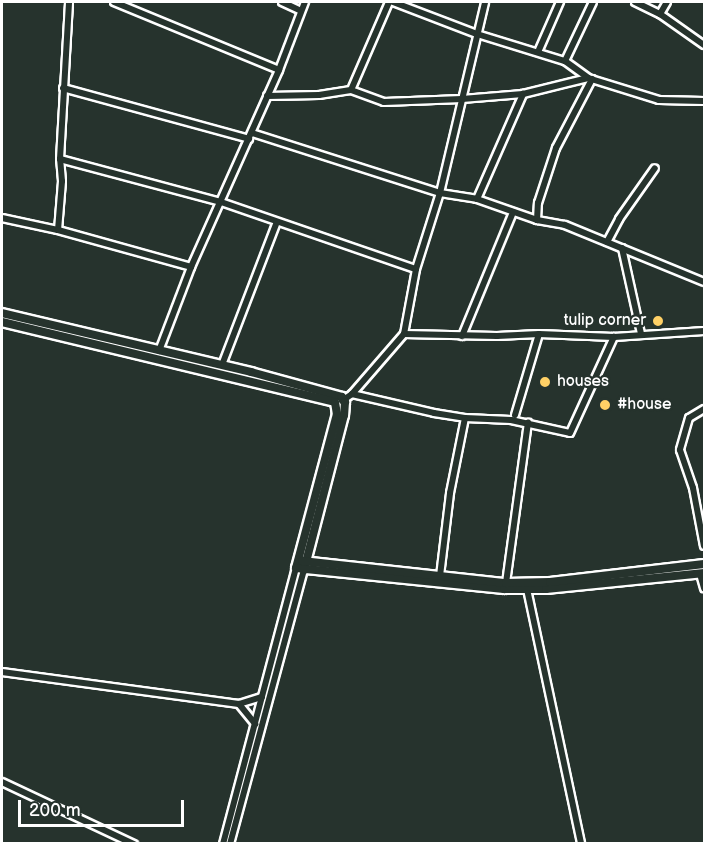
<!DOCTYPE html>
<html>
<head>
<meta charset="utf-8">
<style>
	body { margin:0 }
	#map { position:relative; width:706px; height:845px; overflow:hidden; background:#26332d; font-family:"Balsamiq Sans",sans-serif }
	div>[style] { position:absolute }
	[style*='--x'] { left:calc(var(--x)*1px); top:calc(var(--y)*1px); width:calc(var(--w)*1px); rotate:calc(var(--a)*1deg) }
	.roads { filter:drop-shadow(2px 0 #fff) drop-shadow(-2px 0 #fff) drop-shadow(0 2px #fff) drop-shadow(0 -2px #fff) }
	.street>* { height:6px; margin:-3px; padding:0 3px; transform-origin:3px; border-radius:3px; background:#26332d }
	.secondary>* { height:8px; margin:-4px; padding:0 4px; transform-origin:4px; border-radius:4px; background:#26332d }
	.dots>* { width:16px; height:16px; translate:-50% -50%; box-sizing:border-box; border:3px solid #26332d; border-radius:50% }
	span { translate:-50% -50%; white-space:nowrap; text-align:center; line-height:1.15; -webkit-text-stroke:4.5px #26332d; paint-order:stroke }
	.poi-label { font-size:16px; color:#fff }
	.right { translate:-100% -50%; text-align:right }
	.left { translate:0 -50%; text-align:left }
	.frame { position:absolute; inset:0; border:3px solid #fff; pointer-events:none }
	.scale { position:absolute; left:18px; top:800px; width:166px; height:27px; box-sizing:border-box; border:3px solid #fff; border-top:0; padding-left:8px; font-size:18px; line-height:21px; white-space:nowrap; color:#fff; -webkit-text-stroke:4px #26332d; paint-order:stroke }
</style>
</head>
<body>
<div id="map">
	<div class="roads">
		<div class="street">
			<div style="--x:114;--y:2;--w:178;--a:22.4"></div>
			<div style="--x:282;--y:2;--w:21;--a:25"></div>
			<div style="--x:393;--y:2;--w:90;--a:20.9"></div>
			<div style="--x:477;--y:34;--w:92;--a:17.1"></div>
			<div style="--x:565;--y:61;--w:29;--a:36"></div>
			<div style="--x:588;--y:78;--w:74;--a:17.2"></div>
			<div style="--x:659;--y:100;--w:45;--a:1.3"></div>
			<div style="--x:635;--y:2;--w:28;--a:26"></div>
			<div style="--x:660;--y:14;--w:54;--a:35.2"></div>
			<div style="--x:660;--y:14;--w:14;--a:-60"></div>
			<div style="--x:538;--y:52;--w:55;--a:-66.3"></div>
			<div style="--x:565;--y:61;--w:65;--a:-64.6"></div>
			<div style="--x:63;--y:88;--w:193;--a:15.3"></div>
			<div style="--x:351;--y:90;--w:96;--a:-66.6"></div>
			<div style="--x:267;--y:96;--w:52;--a:-1.1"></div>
			<div style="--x:319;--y:95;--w:32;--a:-9"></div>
			<div style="--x:351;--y:90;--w:35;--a:20"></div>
			<div style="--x:384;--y:102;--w:78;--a:-2.2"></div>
			<div style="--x:462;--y:99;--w:61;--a:-4.7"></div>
			<div style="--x:523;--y:94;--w:67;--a:-13.8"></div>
			<div style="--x:252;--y:133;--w:197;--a:17.7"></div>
			<div style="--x:440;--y:193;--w:37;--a:9"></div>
			<div style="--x:477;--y:199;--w:64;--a:19.3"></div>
			<div style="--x:537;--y:220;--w:28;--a:10"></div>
			<div style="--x:565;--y:225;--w:150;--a:22.3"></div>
			<div style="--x:60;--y:159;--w:167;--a:15"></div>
			<div style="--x:221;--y:202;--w:206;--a:19"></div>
			<div style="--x:477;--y:199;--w:115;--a:-66.3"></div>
			<div style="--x:2;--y:218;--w:57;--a:12.1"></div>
			<div style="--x:58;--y:230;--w:138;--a:15.5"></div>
			<div style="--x:537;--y:220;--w:17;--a:-87"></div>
			<div style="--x:538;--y:203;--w:58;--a:-71.9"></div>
			<div style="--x:556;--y:148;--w:78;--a:-62.4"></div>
			<div style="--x:58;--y:230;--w:49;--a:-85.3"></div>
			<div style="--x:62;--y:181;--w:22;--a:-95"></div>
			<div style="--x:60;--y:159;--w:157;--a:-86.7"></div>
			<div style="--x:607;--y:242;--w:26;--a:-62"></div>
			<div style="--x:619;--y:219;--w:62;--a:-54.8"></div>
			<div style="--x:622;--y:248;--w:88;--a:77.5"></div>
			<div style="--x:404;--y:334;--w:93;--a:1.2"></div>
			<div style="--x:497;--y:336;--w:42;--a:-2.7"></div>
			<div style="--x:539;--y:334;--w:75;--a:2.3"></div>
			<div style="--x:614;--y:337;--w:90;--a:-3.8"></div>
			<div style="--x:462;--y:336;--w:134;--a:-67.6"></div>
			<div style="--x:159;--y:351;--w:90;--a:-69.1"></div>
			<div style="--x:191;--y:267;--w:216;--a:-65.9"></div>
			<div style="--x:279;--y:70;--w:73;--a:-69.1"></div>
			<div style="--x:222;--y:365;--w:153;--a:-69"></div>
			<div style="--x:352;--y:394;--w:84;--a:13"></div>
			<div style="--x:434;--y:413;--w:31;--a:9"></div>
			<div style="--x:465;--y:418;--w:46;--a:2.5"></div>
			<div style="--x:511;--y:420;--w:60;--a:12.4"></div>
			<div style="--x:570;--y:433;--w:106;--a:-65.4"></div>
			<div style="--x:342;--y:401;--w:12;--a:-35"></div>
			<div style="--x:352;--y:394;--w:79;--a:-49.1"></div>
			<div style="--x:404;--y:334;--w:66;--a:-79.5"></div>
			<div style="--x:416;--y:269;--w:80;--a:-72.5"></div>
			<div style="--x:440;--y:193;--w:196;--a:-76.7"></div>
			<div style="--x:704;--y:409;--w:17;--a:149"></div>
			<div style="--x:689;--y:418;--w:33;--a:106"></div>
			<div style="--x:680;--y:450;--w:40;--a:71.1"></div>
			<div style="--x:693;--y:488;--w:59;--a:79.3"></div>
			<div style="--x:515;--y:415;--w:84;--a:-73.5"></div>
			<div style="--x:700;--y:574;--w:15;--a:74"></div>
			<div style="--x:440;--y:576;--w:84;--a:-83.1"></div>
			<div style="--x:450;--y:493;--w:76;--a:-78.7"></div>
			<div style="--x:506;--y:583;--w:162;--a:-82.2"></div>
			<div style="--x:527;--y:589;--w:261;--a:78"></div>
			<div style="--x:2;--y:672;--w:239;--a:7.7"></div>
			<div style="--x:239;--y:704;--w:24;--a:-17"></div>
			<div style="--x:239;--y:704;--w:26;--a:51"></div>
			<div style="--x:2;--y:782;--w:146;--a:25.2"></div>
			<div style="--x:223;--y:844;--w:285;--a:-75.2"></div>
			<div style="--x:230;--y:844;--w:284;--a:-74.9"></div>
		</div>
		<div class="secondary">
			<div style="--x:2;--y:313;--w:256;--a:13.3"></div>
			<div style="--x:251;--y:372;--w:94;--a:15.4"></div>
			<div style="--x:342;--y:397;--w:6;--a:59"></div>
			<div style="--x:345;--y:402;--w:13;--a:94"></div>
			<div style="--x:344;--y:415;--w:160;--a:104.5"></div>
			<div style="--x:2;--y:322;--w:342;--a:13.5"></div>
			<div style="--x:335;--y:402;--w:12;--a:81"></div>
			<div style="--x:337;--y:414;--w:159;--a:104.9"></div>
			<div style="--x:296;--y:568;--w:209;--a:5.8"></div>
			<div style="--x:504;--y:589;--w:42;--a:0"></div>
			<div style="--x:546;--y:589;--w:159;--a:-5.8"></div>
			<div style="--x:302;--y:561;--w:205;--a:6.2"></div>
			<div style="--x:506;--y:583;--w:44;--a:-1.3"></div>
			<div style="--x:550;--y:582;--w:155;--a:-6.7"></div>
		</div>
	</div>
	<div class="dots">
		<div style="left:658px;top:321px;background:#ffd166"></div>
		<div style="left:545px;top:382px;background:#ffd166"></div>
		<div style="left:605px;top:405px;background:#ffd166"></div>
	</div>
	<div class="poi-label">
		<span class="right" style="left:646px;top:321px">tulip corner</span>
		<span class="left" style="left:557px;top:382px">houses</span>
		<span class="left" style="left:617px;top:405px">#house</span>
	</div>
	<div class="frame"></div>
	<div class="scale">200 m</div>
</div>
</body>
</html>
